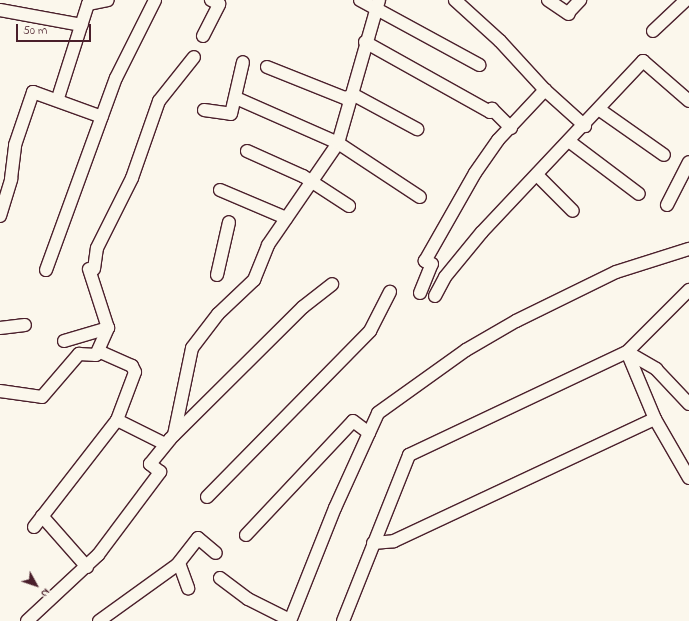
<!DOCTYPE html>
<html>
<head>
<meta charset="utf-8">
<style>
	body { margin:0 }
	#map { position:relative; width:689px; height:621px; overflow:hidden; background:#fbf7ec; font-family:"Indie Flower",sans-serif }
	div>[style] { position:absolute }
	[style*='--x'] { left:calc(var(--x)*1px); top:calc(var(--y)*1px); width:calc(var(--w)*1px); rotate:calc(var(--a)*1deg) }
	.roads { filter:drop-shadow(1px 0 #4a1f2b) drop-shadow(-1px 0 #4a1f2b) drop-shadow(0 1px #4a1f2b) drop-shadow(0 -1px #4a1f2b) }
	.minor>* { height:12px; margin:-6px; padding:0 6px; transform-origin:6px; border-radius:6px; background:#fbf7ec }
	span { translate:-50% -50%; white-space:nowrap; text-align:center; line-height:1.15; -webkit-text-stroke:3.5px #fbf7ec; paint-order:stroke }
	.north { position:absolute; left:16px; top:565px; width:40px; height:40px; -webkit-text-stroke:3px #fbf7ec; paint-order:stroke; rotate:130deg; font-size:11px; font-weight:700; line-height:16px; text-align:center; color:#4a1f2b }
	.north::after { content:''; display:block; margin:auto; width:14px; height:18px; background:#4a1f2b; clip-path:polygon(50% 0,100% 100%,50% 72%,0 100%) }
	.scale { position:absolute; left:16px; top:24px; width:75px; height:18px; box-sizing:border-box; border:2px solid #4a1f2b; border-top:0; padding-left:5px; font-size:12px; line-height:14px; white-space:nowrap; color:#4a1f2b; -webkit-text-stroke:3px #fbf7ec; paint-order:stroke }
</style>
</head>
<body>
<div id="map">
	<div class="roads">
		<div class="minor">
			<div style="--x:360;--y:0;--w:136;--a:28.6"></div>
			<div style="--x:548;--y:0;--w:25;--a:34"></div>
			<div style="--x:0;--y:10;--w:83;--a:10.4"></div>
			<div style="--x:568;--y:13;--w:18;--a:-47"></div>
			<div style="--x:653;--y:31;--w:45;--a:-43.2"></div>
			<div style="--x:203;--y:36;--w:36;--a:-63"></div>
			<div style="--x:219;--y:4;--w:9;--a:-153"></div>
			<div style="--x:365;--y:42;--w:143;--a:29.2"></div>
			<div style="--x:490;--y:112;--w:4;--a:-56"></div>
			<div style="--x:492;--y:109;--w:27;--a:45"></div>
			<div style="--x:267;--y:67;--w:84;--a:21.7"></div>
			<div style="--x:345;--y:98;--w:9;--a:-18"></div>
			<div style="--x:354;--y:95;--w:72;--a:28.4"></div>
			<div style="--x:545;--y:90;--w:54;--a:42"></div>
			<div style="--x:58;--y:98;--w:99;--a:-72.3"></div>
			<div style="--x:88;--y:4;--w:20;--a:-11"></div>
			<div style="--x:236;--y:98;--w:111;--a:23.8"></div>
			<div style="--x:338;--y:143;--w:98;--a:33.4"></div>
			<div style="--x:204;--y:110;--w:27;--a:8"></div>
			<div style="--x:231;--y:114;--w:53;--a:-77"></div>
			<div style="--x:600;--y:110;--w:78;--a:35.1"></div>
			<div style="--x:570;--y:142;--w:86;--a:37"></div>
			<div style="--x:247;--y:151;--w:61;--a:24.1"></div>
			<div style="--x:303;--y:176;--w:55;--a:33.1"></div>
			<div style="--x:538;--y:176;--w:49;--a:45"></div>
			<div style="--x:220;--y:190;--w:72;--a:23"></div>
			<div style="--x:667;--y:205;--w:48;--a:-62.9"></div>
			<div style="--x:0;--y:216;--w:39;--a:-73"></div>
			<div style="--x:11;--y:179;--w:34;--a:-83"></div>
			<div style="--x:15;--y:145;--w:56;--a:-71.2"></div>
			<div style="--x:33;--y:92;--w:73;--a:19.9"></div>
			<div style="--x:94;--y:269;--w:21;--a:-82"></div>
			<div style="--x:97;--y:248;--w:78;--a:-63.4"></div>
			<div style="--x:132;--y:178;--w:82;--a:-70.7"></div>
			<div style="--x:159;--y:101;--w:56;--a:-51.5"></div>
			<div style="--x:46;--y:270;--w:204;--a:-70"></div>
			<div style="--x:116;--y:78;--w:87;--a:-63.4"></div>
			<div style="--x:217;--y:275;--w:54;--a:-77.2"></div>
			<div style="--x:420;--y:293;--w:31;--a:-68"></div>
			<div style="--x:432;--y:264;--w:8;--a:-157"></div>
			<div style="--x:425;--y:261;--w:101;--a:-60.4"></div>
			<div style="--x:475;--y:173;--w:40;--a:-55.1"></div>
			<div style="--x:498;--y:140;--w:69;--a:-46.8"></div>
			<div style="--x:545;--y:90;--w:67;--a:-132.6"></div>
			<div style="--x:500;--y:41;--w:61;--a:-137.7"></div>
			<div style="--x:435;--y:296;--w:21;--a:-62"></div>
			<div style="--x:445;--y:277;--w:58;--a:-50.6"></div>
			<div style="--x:482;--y:232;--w:235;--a:-46.7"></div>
			<div style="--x:643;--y:61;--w:61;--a:41"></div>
			<div style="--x:0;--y:328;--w:25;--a:-7"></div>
			<div style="--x:64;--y:341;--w:46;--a:-16.5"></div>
			<div style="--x:627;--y:352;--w:73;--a:67.3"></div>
			<div style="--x:655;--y:419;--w:68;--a:60"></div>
			<div style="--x:627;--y:352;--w:34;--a:30"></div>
			<div style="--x:656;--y:369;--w:48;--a:46.7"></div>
			<div style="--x:0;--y:391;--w:42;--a:8.1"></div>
			<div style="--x:42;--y:397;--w:57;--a:-49.3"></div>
			<div style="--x:79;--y:354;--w:17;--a:3"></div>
			<div style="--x:96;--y:355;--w:30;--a:-66"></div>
			<div style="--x:108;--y:328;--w:62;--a:-107.9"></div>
			<div style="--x:117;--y:420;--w:54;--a:26.6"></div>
			<div style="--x:174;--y:435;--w:89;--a:-78.3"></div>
			<div style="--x:192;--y:348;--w:43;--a:-52.6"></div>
			<div style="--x:218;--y:314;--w:50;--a:-43.4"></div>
			<div style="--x:254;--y:280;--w:38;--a:-68"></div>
			<div style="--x:268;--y:245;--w:124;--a:-55.5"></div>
			<div style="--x:338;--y:143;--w:149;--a:-74"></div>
			<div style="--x:207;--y:497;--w:233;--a:-45.5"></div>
			<div style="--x:370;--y:331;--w:44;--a:-62.9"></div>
			<div style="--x:42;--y:516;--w:68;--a:48.6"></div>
			<div style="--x:34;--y:527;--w:135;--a:-52.2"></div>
			<div style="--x:117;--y:420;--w:51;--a:-69.4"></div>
			<div style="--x:135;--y:372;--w:7;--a:-117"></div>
			<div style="--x:132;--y:366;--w:37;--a:-156"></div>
			<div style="--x:246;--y:535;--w:156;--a:-46.8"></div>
			<div style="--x:353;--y:421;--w:20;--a:37"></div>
			<div style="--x:373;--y:543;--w:21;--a:-5"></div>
			<div style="--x:394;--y:541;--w:288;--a:-25.1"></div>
			<div style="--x:179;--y:563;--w:27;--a:70"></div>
			<div style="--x:220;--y:578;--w:35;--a:37"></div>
			<div style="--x:248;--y:599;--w:47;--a:26.6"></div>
			<div style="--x:27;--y:621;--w:97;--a:-42.9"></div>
			<div style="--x:98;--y:555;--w:104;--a:-53.2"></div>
			<div style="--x:160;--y:472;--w:13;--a:-141"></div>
			<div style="--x:150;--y:464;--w:32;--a:-51"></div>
			<div style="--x:170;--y:439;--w:187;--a:-44.8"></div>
			<div style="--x:303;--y:307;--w:37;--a:-38"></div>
			<div style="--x:99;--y:621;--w:96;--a:-35.7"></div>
			<div style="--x:177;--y:565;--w:34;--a:-52"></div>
			<div style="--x:198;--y:538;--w:23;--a:40"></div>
			<div style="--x:290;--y:621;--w:122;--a:-68.3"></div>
			<div style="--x:335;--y:508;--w:104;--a:-65.6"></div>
			<div style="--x:378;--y:413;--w:108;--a:-35.6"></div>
			<div style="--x:466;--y:350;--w:58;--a:-30.1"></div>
			<div style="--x:516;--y:321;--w:111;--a:-26.1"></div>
			<div style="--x:616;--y:272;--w:77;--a:-17.5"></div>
			<div style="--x:343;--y:621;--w:179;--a:-68.3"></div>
			<div style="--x:409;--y:455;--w:241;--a:-25.3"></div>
			<div style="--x:627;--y:352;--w:88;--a:-45"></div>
		</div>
	</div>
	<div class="north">N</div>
	<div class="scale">50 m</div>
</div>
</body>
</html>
